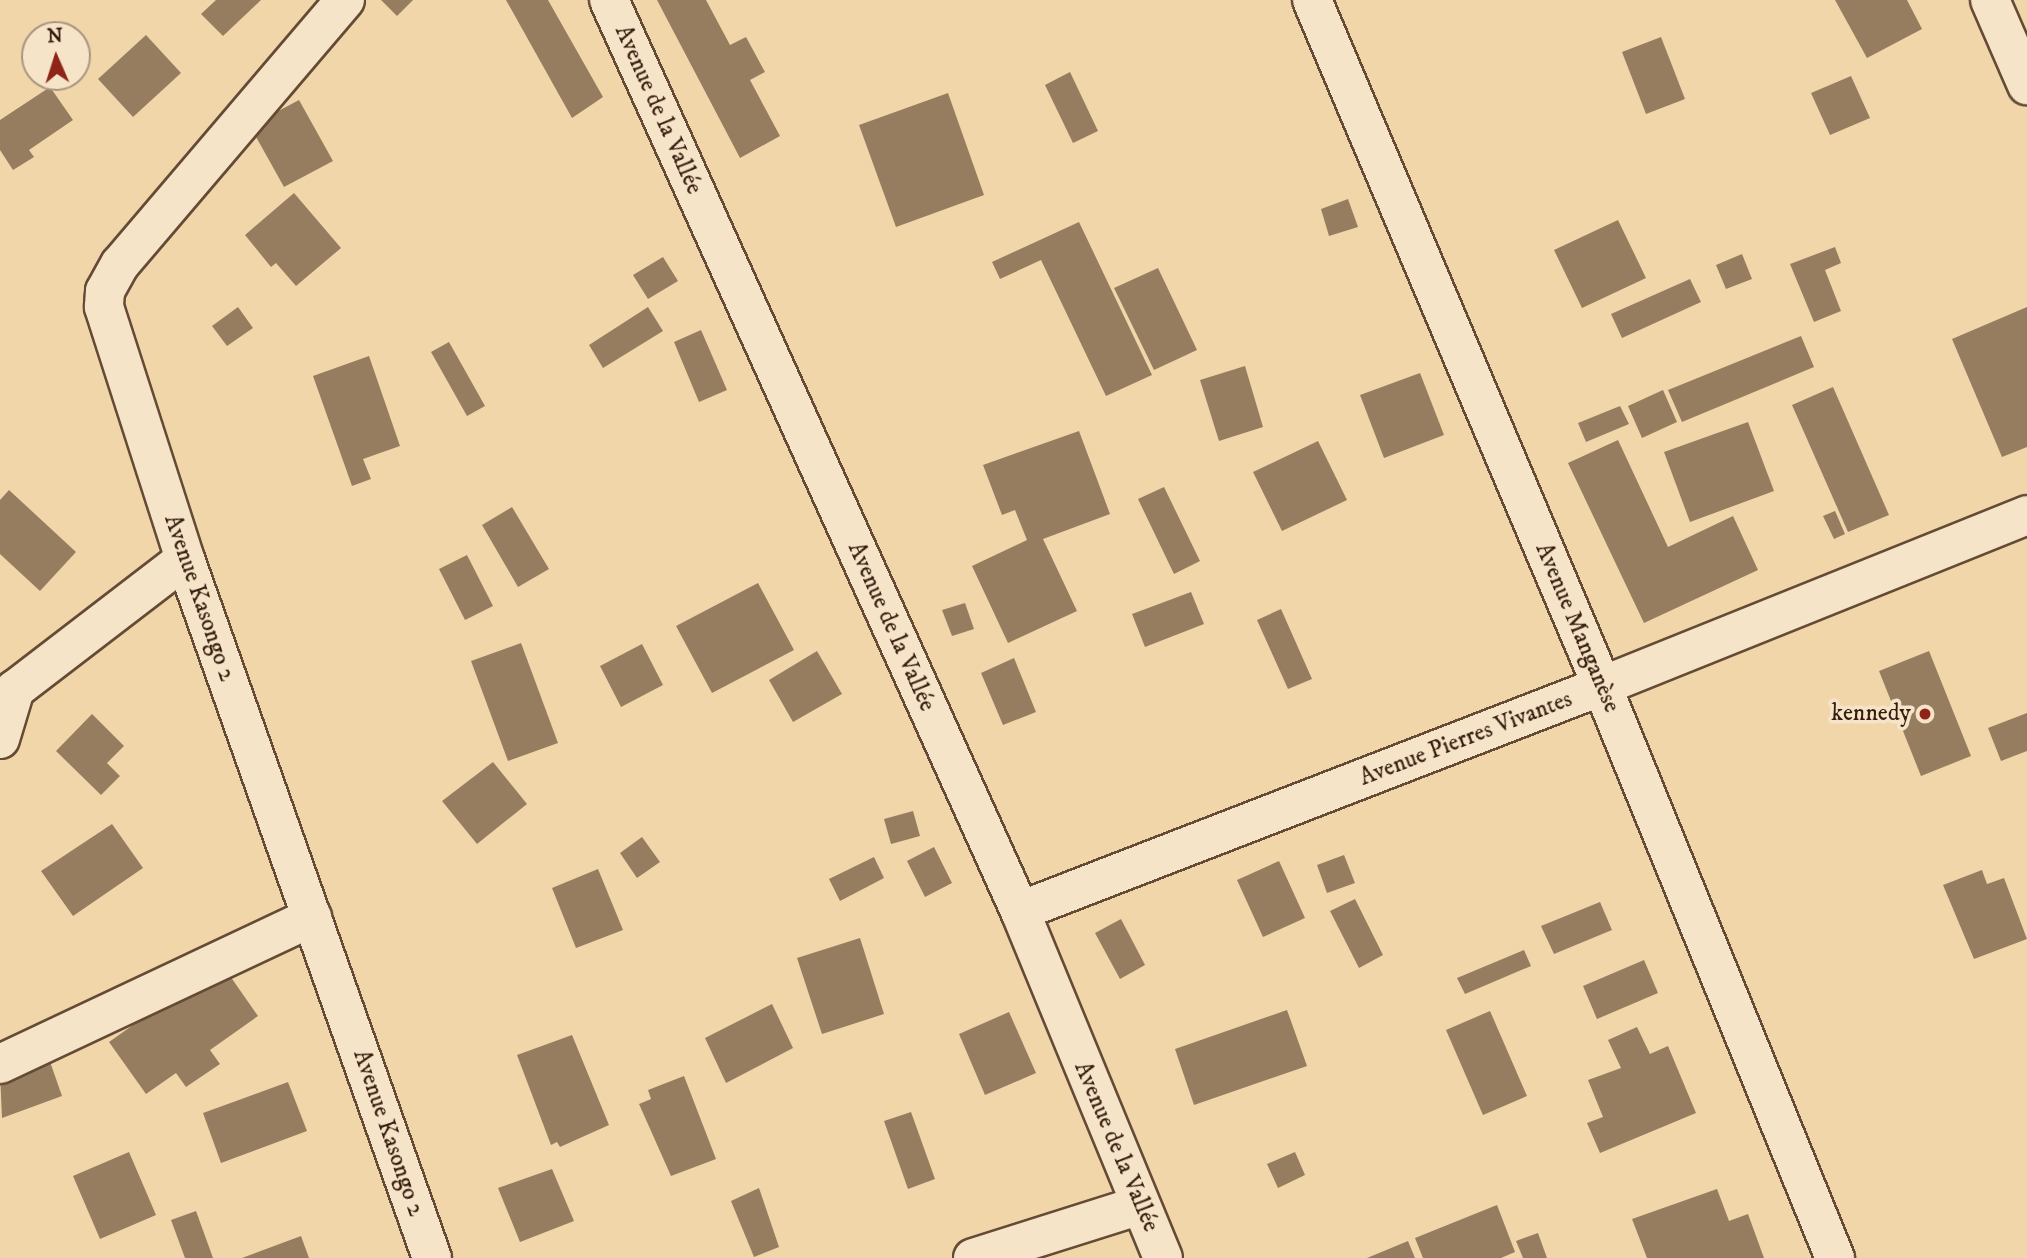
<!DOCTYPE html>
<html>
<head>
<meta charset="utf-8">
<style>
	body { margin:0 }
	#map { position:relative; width:2027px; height:1258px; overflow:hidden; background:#f1d6aa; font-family:"IM FELL DW Pica",serif }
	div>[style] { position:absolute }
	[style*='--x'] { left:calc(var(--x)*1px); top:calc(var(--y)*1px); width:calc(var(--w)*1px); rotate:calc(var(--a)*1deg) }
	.building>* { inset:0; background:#977d60 }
	.roads { filter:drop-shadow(2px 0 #654b36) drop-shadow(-2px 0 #654b36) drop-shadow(0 2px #654b36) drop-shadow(0 -2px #654b36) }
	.street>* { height:38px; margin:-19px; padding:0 19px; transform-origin:19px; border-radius:19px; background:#f6e4c8 }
	.dots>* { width:19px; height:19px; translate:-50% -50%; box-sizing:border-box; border:4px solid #f6e4c8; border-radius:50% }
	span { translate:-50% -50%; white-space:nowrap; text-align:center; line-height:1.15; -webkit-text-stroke:7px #f6e4c8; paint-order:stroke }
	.street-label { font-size:24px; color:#361d10 }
	.poi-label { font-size:24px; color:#361d10 }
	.right { translate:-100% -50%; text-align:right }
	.north { position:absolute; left:21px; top:21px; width:70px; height:70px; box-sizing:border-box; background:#f6e4c8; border:2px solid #a9947e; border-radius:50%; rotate:357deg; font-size:19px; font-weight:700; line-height:28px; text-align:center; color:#361d10 }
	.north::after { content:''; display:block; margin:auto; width:24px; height:32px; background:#8f2418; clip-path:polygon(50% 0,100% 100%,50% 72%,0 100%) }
</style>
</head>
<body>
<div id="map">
	<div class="building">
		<div style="clip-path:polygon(216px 0,261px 0,223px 36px,201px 14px)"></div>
		<div style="clip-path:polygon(381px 0,413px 0,397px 16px)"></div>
		<div style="clip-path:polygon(506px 0,548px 0,603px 97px,572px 118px)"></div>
		<div style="clip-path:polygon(657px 0,706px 0,730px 45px,746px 37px,765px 72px,750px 80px,780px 136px,740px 158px)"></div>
		<div style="clip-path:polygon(1835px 0,1907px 0,1922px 29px,1867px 58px)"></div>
		<div style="clip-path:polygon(146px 35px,181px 73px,133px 117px,98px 79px)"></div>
		<div style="clip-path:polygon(1661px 37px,1685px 99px,1646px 114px,1622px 52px)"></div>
		<div style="clip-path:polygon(1070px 72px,1098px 131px,1073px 143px,1045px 85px)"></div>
		<div style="clip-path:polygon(1851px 76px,1870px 118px,1830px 135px,1811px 93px)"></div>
		<div style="clip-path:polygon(50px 87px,73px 120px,29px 150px,34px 157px,13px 170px,0 150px,0 120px)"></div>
		<div style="clip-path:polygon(948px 93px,984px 195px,896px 227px,859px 125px)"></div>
		<div style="clip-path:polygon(299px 100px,333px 161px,284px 187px,250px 126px)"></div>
		<div style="clip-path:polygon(294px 193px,341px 248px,296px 286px,276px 263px,271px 267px,245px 235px)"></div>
		<div style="clip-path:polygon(1348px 199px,1358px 227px,1329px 236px,1321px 209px)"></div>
		<div style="clip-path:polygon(1618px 220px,1646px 278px,1582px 308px,1554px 250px)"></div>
		<div style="clip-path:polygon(1079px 222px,1152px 375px,1106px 396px,1041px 260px,1000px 279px,992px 262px)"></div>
		<div style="clip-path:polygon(1835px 247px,1841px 263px,1825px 270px,1841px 311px,1814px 322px,1790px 264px)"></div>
		<div style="clip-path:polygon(1742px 254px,1752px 279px,1726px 289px,1716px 265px)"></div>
		<div style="clip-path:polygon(663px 257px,678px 281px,648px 299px,633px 275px)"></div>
		<div style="clip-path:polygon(1158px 268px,1197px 350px,1154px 370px,1114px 288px)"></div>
		<div style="clip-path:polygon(1690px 279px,1701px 302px,1622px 338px,1611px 314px)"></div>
		<div style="clip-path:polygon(238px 307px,253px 328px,227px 346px,212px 326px)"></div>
		<div style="clip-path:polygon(648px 307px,663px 331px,603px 368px,589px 345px)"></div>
		<div style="clip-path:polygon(2027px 307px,2027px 447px,2002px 457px,1952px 339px)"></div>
		<div style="clip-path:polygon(701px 330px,727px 390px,699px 402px,674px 342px)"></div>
		<div style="clip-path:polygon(1801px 336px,1814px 367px,1682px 422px,1668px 390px)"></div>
		<div style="clip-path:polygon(449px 342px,485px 406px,467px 416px,431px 352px)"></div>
		<div style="clip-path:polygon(369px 356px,400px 446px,363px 459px,371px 479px,352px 486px,313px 376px)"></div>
		<div style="clip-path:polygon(1245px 366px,1263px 427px,1219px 441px,1200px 380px)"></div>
		<div style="clip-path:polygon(1420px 373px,1444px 435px,1384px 458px,1360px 395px)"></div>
		<div style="clip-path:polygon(1833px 387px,1889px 515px,1848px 532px,1792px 405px)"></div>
		<div style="clip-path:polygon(1663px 390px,1677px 422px,1642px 438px,1628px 406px)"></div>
		<div style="clip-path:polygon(1620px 406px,1629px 424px,1586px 442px,1578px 423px)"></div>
		<div style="clip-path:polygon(1748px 422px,1774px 491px,1690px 522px,1664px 452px)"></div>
		<div style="clip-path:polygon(1079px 431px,1110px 514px,1043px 539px,1077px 611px,1008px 643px,972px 566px,1027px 540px,1015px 510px,1002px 515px,983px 465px)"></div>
		<div style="clip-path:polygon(1618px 440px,1668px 547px,1733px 516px,1758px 570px,1644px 623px,1568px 463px)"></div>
		<div style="clip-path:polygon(1318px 441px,1347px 500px,1282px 531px,1253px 472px)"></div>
		<div style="clip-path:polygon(1164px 487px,1200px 561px,1174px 574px,1138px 499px)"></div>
		<div style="clip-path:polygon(9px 490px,76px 552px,40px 591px,0 554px,0 500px)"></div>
		<div style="clip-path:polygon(512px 507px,549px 569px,518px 587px,482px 525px)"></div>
		<div style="clip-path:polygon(1835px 511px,1845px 534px,1834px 539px,1823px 516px)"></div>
		<div style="clip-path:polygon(467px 555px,493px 606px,465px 620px,439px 569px)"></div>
		<div style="clip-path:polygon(758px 583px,794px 650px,712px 693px,676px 626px)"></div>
		<div style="clip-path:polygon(1191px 592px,1204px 624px,1145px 647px,1132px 614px)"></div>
		<div style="clip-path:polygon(965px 603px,974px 629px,952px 636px,942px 610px)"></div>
		<div style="clip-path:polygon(1281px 609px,1312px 679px,1288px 689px,1257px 620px)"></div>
		<div style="clip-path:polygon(521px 643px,558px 743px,508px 761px,471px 661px)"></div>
		<div style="clip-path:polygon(642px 644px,663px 685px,621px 707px,600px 666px)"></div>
		<div style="clip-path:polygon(817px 651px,842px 694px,793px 722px,769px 680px)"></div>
		<div style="clip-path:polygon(1929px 651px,1971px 756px,1921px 776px,1879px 671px)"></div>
		<div style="clip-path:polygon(1014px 658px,1036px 712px,1003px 725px,981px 673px)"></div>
		<div style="clip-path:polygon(2027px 713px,2027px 751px,2001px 761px,1988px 728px)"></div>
		<div style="clip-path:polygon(92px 714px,124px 746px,107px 763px,120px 776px,101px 795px,56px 751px)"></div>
		<div style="clip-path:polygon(493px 762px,527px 804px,477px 844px,442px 801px)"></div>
		<div style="clip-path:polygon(913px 811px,920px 836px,891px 844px,884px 819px)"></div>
		<div style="clip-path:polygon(112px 824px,143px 868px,73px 916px,41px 871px)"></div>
		<div style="clip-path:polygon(642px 837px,660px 862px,637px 878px,620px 853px)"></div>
		<div style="clip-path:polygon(934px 847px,952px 883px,925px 897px,907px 861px)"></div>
		<div style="clip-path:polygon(1344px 855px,1355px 883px,1327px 893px,1317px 865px)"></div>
		<div style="clip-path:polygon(874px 857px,884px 878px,840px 901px,829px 879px)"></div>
		<div style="clip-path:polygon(1279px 861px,1305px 918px,1263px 937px,1237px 880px)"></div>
		<div style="clip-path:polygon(598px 869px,623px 930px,576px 948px,552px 888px)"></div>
		<div style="clip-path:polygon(1982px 870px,1987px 884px,2004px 878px,2027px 939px,1974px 959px,1943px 885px)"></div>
		<div style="clip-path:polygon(1355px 899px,1383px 955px,1359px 968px,1330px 911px)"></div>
		<div style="clip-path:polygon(1600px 902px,1612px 930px,1554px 954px,1541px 926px)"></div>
		<div style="clip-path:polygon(1121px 919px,1145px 965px,1120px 979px,1095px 933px)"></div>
		<div style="clip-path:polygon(860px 938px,884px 1014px,822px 1034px,797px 958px)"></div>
		<div style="clip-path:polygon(1524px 950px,1531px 966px,1465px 994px,1457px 978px)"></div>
		<div style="clip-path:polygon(1644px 960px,1658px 993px,1597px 1019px,1583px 986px)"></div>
		<div style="clip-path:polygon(221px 963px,258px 1016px,210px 1050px,220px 1064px,186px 1087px,176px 1073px,146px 1094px,109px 1042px)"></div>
		<div style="clip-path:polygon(772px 1004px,793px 1048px,726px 1083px,705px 1038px)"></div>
		<div style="clip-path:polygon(1287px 1010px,1307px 1066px,1194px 1105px,1175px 1049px)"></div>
		<div style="clip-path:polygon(1490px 1011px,1527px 1096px,1483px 1115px,1446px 1030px)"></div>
		<div style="clip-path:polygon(1009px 1012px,1036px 1073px,985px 1095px,959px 1034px)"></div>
		<div style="clip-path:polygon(1637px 1027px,1650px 1054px,1668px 1046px,1696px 1113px,1600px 1153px,1587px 1123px,1603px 1117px,1588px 1080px,1621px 1068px,1608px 1040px)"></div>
		<div style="clip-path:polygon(572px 1035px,609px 1125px,560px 1147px,557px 1142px,551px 1145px,517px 1055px)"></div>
		<div style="clip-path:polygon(48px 1056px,62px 1096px,2px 1118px,0 1073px)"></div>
		<div style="clip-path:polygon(684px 1076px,716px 1159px,671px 1176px,639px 1104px,651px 1099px,648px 1090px)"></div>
		<div style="clip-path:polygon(288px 1082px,307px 1131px,221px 1163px,203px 1113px)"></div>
		<div style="clip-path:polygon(911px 1112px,935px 1179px,908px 1189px,884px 1121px)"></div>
		<div style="clip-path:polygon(129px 1152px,156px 1215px,100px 1239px,73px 1176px)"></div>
		<div style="clip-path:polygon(1295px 1152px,1305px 1175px,1278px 1188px,1267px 1164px)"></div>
		<div style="clip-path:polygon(552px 1169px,574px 1221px,520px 1242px,498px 1188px)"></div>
		<div style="clip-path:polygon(759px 1188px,779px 1247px,754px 1257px,731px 1201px)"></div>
		<div style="clip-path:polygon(1717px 1189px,1729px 1221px,1748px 1214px,1764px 1258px,1647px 1258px,1632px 1219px)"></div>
		<div style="clip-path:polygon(1497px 1205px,1515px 1252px,1501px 1258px,1423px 1258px,1415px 1238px)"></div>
		<div style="clip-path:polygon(196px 1211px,213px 1258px,185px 1258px,171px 1220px)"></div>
		<div style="clip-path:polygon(1538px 1233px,1547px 1258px,1523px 1258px,1516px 1241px)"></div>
		<div style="clip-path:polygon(301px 1236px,309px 1258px,242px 1258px)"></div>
		<div style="clip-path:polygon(1408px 1241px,1415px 1258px,1367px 1258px)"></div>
	</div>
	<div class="roads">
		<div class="street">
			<div style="--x:345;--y:0;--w:347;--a:130.4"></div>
			<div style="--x:120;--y:264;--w:31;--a:119"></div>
			<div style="--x:105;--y:291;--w:16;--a:94"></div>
			<div style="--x:104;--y:307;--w:265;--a:72.2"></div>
			<div style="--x:185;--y:559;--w:741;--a:70.54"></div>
			<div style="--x:609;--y:0;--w:999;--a:65.72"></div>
			<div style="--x:1020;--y:911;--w:375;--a:67.6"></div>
			<div style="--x:1312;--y:0;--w:745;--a:67.08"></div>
			<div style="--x:1602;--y:686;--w:618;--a:67.84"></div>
			<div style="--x:1990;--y:0;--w:93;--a:66.5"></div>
			<div style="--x:0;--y:701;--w:233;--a:-37.5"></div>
			<div style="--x:0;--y:739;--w:52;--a:-73.3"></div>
			<div style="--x:1020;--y:911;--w:624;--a:-21.14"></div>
			<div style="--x:1602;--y:686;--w:458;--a:-21.9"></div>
			<div style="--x:0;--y:1064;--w:345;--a:-25.2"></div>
			<div style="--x:973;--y:1258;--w:173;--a:-17.5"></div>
		</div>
	</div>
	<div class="dots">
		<div style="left:1925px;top:714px;background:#8f2418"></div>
	</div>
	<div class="street-label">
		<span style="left:658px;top:110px;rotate:66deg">Avenue de la Vallée</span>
		<span style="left:199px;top:598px;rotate:71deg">Avenue Kasongo 2</span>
		<span style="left:891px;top:627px;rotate:66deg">Avenue de la Vallée</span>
		<span style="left:1577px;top:628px;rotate:67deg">Avenue Manganèse</span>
		<span style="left:1466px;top:739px;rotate:-21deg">Avenue Pierres Vivantes</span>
		<span style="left:388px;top:1133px;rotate:71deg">Avenue Kasongo 2</span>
		<span style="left:1116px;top:1147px;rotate:67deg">Avenue de la Vallée</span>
	</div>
	<div class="poi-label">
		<span class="right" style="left:1911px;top:714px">kennedy</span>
	</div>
	<div class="north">N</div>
</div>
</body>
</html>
